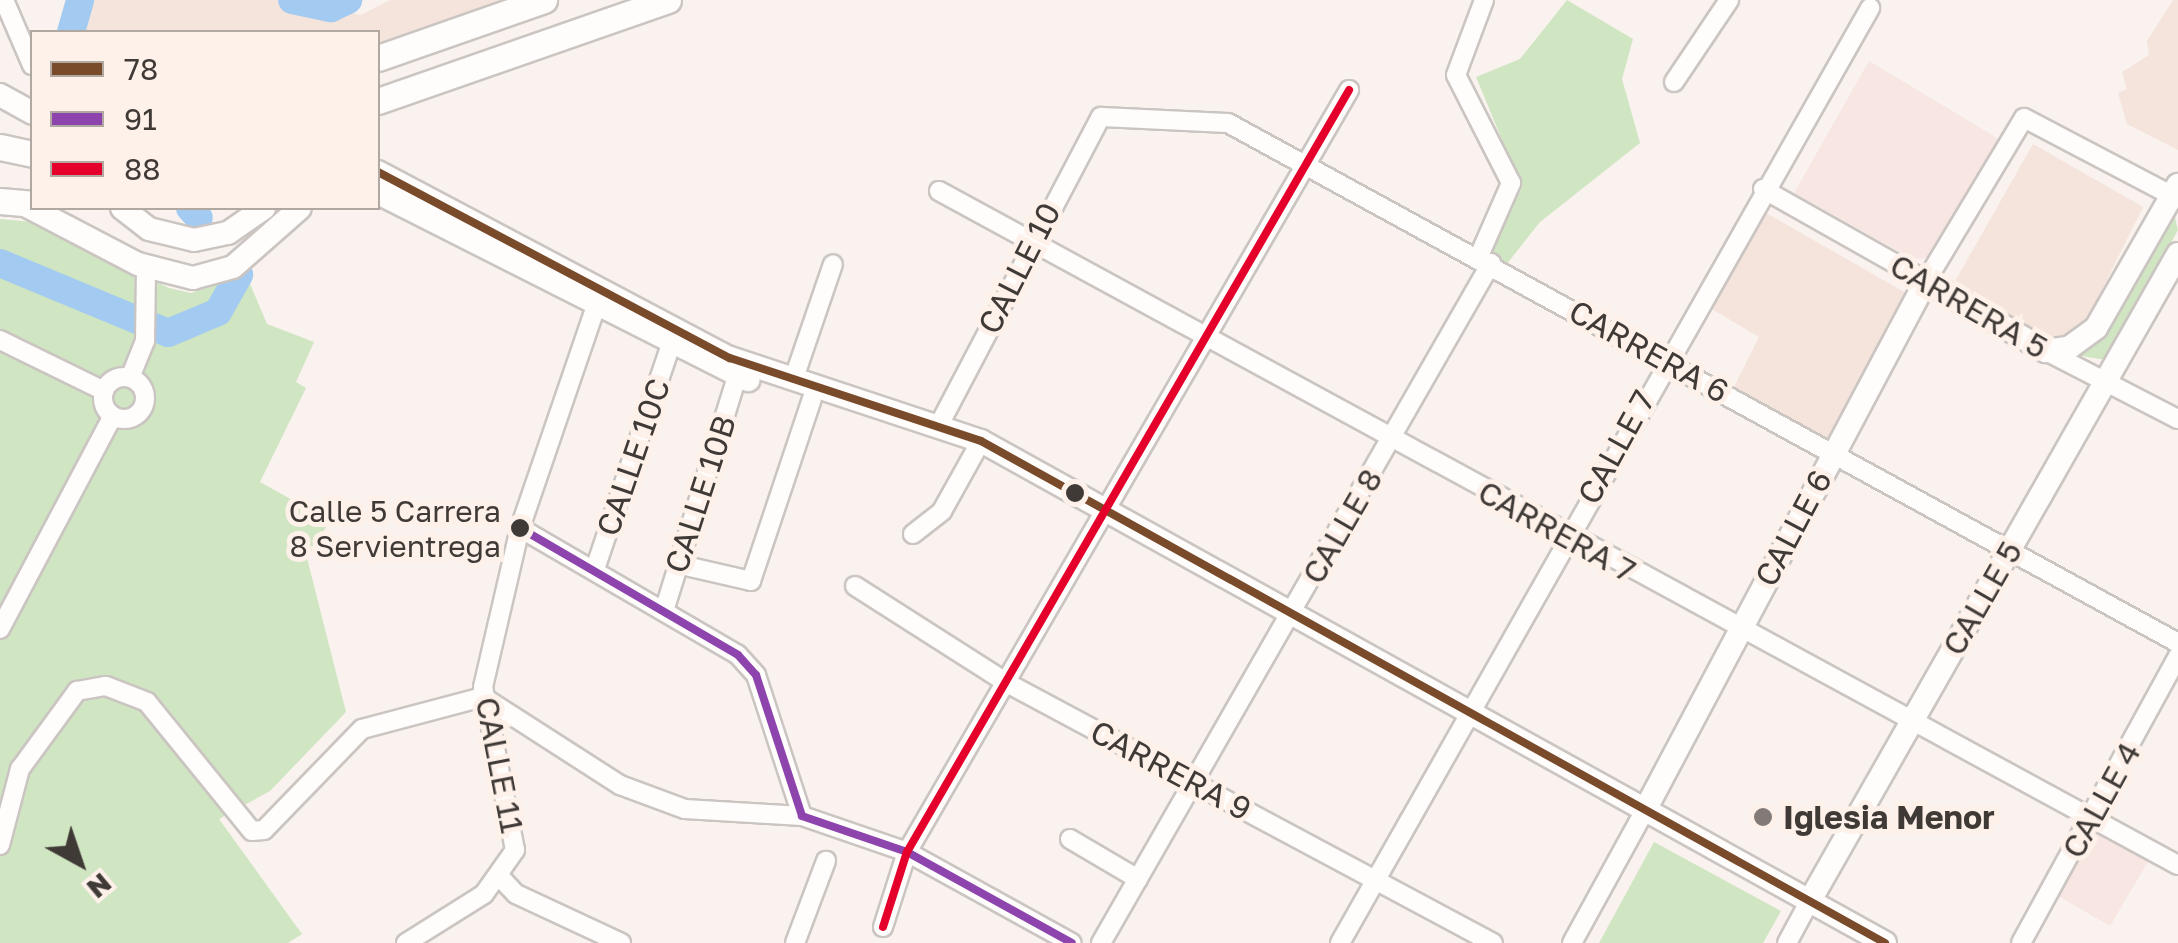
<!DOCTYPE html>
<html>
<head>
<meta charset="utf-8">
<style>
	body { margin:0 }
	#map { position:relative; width:2178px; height:943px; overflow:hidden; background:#f9f2ee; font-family:"Golos Text",sans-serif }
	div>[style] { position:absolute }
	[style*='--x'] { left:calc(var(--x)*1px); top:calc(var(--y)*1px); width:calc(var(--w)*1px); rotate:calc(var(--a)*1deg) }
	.built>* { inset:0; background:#f4e4dc }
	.medical>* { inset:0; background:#f7e6e1 }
	.green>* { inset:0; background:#d0e5c2 }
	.river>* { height:28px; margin:-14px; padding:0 14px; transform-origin:14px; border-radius:14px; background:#a3caf1 }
	.roads { filter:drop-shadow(2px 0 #cbc5c2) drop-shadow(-2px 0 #cbc5c2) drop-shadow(0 2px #cbc5c2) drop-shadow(0 -2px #cbc5c2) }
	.minor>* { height:18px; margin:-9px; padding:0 9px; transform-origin:9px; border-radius:9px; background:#fefdfc }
	.minor>.ring { margin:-9px; padding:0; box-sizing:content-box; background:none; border:18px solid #fefdfc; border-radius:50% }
	.major>* { height:22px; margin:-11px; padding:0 11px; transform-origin:11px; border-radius:11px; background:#fefdfc }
	.highway>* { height:25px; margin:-12.5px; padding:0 12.5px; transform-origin:12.5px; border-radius:12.5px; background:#fefdfc }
	.bus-1>* { height:8px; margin:-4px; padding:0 4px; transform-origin:4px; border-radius:4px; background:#7a4b2a }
	.bus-2>* { height:8px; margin:-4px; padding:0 4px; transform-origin:4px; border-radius:4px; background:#8e44ad }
	.bus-3>* { height:8px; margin:-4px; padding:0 4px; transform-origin:4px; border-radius:4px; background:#e4002b }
	.dots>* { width:28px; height:28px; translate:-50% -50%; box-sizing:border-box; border:5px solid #fdf1ea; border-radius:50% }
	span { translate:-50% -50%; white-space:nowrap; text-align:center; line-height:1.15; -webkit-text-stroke:10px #fdf1ea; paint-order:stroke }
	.bus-label { font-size:30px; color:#403a37 }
	.right { translate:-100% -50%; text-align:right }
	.street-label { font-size:32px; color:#403a37 }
	.poi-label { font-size:32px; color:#403a37; font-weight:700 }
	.left { translate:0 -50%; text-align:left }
	.legend { position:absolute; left:30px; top:30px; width:350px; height:180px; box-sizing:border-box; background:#fdf1ea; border:2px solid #b1a8a2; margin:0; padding:12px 18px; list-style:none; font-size:30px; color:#403a37 }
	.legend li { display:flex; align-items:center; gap:20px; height:50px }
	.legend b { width:50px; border:2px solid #b1a8a2 }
	.north { position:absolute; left:30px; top:813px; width:100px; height:100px; -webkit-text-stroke:8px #fdf1ea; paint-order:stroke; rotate:140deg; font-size:28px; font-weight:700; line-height:40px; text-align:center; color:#403a37 }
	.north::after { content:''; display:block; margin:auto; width:35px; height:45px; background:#403a37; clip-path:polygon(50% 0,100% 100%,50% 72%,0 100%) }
</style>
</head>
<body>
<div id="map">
	<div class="built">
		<div style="clip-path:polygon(80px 0,292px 0,361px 15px,390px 0,518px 0,378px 49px,378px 32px,71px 32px)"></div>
		<div style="clip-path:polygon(2173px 0,2178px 0,2178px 150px,2127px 124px,2118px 93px,2127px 89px,2122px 72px,2149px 55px,2147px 41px)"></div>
		<div style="clip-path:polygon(2033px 144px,2143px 207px,2080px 334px,2052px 340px,1954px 283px)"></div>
		<div style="clip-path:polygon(1759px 209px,1913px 297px,1829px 445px,1733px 389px,1759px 337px,1705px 305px)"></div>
	</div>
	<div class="medical">
		<div style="clip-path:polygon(1869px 61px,2002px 141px,1927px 258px,1913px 259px,1794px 193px)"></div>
		<div style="clip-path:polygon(2094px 828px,2149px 860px,2110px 926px,2055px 894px)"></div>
	</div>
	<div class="green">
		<div style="clip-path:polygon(1567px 0,1633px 39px,1622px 79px,1640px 143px,1540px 222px,1506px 265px,1486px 255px,1522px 188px,1476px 77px,1520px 59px)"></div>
		<div style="clip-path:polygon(2173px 209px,2178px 230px,2106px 360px,2069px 354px,2107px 331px)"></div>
		<div style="clip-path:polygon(0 219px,33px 222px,169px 288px,191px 293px,245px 272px,267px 324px,314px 342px,296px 382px,306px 388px,260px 482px,330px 521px,307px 558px,346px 712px,270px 791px,219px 819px,302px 934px,288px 943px,0 943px)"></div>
		<div style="clip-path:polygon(1654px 842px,1781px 911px,1763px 943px,1599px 943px)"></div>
	</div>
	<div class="river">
		<div style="--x:292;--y:0;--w:40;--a:12"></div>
		<div style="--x:331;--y:8;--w:19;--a:-25"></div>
		<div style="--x:71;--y:32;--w:33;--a:-74"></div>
		<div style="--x:190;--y:208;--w:13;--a:48"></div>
		<div style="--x:0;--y:263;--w:182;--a:22.6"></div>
		<div style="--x:168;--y:333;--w:54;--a:-22.8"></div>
		<div style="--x:218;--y:312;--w:43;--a:-60.4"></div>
	</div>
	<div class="roads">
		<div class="minor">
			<div style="--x:4;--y:0;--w:71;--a:66.7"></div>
			<div style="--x:1674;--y:82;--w:99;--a:-56.1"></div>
			<div style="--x:1763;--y:189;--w:187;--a:29.4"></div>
			<div style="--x:1926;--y:281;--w:190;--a:-59"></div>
			<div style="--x:2024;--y:118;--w:174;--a:27.7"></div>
			<div style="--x:939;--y:191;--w:1410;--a:28.55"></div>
			<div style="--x:1479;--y:256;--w:80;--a:-66.3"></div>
			<div style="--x:1511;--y:183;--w:121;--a:-117"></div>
			<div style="--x:1456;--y:75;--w:80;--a:-69.5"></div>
			<div style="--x:0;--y:340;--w:116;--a:26.1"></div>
			<div style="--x:2046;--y:351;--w:148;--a:27.3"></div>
			<div class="ring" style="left:103px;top:377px;width:24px;height:24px"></div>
			<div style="--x:130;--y:378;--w:40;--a:-68"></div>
			<div style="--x:145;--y:341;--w:74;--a:-89.2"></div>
			<div style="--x:794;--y:378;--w:120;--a:-71.1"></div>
			<div style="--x:939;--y:425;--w:348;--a:-62.3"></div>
			<div style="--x:1101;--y:117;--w:127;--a:2.7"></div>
			<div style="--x:1228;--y:123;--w:1083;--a:28.69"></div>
			<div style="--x:520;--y:528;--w:252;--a:30.2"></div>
			<div style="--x:738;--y:655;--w:27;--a:48"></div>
			<div style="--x:756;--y:675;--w:148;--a:71.9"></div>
			<div style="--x:802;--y:816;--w:111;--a:18.9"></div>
			<div style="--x:907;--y:852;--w:188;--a:28.9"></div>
			<div style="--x:913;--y:534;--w:37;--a:-38"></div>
			<div style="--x:942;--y:511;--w:80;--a:-60.9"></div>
			<div style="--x:677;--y:564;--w:76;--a:12.9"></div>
			<div style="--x:751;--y:581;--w:192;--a:-71.5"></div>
			<div style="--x:596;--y:566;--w:231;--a:-71.3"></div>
			<div style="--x:855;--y:586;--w:180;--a:32.5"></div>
			<div style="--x:1007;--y:683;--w:551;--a:28.15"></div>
			<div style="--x:664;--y:611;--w:245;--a:-72.7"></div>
			<div style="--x:0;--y:629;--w:241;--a:-62.1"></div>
			<div style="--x:1070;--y:839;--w:79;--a:30.5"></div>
			<div style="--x:0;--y:845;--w:79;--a:-75.3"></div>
			<div style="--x:20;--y:769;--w:97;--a:-53.8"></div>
			<div style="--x:77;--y:691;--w:29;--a:-10"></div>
			<div style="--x:106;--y:686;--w:44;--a:21.3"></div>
			<div style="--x:147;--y:702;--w:166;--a:50.9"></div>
			<div style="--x:252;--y:831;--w:12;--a:-5"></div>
			<div style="--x:264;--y:830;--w:141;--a:-45.9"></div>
			<div style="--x:362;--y:729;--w:125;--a:-14.8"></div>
			<div style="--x:483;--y:697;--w:163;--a:32.7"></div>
			<div style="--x:620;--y:785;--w:69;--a:20.3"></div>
			<div style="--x:685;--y:809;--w:117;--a:3.4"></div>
			<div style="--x:500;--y:877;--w:23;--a:47"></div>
			<div style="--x:516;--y:894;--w:116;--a:25"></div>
			<div style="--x:883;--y:927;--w:79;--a:-72.3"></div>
			<div style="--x:907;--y:852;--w:881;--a:-59.88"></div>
			<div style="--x:406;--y:943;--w:92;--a:-32.1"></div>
			<div style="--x:484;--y:894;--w:54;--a:-54.8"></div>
			<div style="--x:515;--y:850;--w:166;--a:-101.1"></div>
			<div style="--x:483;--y:687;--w:163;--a:-76.9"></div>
			<div style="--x:520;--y:528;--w:246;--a:-71.1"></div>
			<div style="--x:795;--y:943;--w:88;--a:-69.3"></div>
			<div style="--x:1101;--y:943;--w:784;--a:-60.16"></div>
			<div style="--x:1340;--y:943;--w:1075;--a:-60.45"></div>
			<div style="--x:1572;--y:943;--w:149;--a:-61.2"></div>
			<div style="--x:1787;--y:943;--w:44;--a:-61.7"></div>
			<div style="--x:2021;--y:943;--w:327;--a:-61.3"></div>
		</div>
		<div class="major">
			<div style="--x:0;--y:95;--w:37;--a:29"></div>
			<div style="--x:378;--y:172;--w:398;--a:27.9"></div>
			<div style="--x:730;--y:358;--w:264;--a:18.3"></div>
			<div style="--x:981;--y:441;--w:1034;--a:29.04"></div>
			<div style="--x:378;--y:193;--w:415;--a:26.8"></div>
			<div style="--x:23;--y:204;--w:130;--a:27.6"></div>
			<div style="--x:138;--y:264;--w:57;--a:14.3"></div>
			<div style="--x:193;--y:278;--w:41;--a:-15.4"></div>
			<div style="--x:233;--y:267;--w:89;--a:-41.4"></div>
			<div style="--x:122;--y:208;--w:34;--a:38"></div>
			<div style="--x:149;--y:229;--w:46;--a:13.7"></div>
			<div style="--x:194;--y:240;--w:35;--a:-12"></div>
			<div style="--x:228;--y:233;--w:44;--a:-34.8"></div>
			<div style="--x:1644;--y:812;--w:601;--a:-62.03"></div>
			<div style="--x:1926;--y:281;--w:139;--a:30.3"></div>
			<div style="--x:2046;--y:351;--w:24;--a:-9"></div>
			<div style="--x:2070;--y:347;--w:32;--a:-36"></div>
			<div style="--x:2096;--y:328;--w:165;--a:-60.2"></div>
			<div style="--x:1808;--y:904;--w:748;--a:-60.35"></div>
		</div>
		<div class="highway">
			<div style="--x:378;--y:58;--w:176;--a:-19.3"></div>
			<div style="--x:378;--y:101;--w:307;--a:-19.2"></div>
			<div style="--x:0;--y:147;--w:33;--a:12"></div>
			<div style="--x:0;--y:201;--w:32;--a:5"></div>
		</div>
	</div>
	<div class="bus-1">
		<div style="--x:378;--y:172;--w:398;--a:27.9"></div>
		<div style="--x:730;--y:358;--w:264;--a:18.3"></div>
		<div style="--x:981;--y:441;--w:1034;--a:29.04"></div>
	</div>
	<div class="bus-2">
		<div style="--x:520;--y:528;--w:252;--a:30.2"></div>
		<div style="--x:738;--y:655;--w:27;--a:48"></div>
		<div style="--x:756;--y:675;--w:148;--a:71.9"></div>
		<div style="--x:802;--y:816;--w:111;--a:18.9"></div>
		<div style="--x:907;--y:852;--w:188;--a:28.9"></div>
	</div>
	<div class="bus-3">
		<div style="--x:883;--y:927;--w:79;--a:-72.3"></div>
		<div style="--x:907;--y:852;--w:881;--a:-59.88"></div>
	</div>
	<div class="dots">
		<div style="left:1075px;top:493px;background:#403a37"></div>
		<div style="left:520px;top:528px;background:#403a37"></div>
		<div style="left:1763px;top:817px;background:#817a77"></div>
	</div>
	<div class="bus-label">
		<span class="right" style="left:501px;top:528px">Calle 5 Carrera<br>8 Servientrega</span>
	</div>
	<div class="street-label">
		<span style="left:1019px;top:268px;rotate:-63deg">CALLE 10</span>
		<span style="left:1969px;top:306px;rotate:30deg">CARRERA 5</span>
		<span style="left:1649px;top:351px;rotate:29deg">CARRERA 6</span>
		<span style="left:1616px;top:447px;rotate:-61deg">CALLE 7</span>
		<span style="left:633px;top:457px;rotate:-71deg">CALLE 10C</span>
		<span style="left:700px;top:494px;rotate:-72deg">CALLE 10B</span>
		<span style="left:1342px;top:526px;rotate:-60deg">CALLE 8</span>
		<span style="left:1793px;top:528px;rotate:-62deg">CALLE 6</span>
		<span style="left:1557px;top:531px;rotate:29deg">CARRERA 7</span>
		<span style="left:1982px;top:598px;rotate:-60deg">CALLE 5</span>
		<span style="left:500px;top:765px;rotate:79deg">CALLE 11</span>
		<span style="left:1171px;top:770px;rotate:28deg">CARRERA 9</span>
		<span style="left:2101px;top:800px;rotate:-61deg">CALLE 4</span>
	</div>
	<div class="poi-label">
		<span class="left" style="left:1783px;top:817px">Iglesia Menor</span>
	</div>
	<ul class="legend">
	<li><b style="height:12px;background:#7a4b2a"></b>78</li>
	<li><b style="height:12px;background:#8e44ad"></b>91</li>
	<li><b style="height:12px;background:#e4002b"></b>88</li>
	</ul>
	<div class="north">N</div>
</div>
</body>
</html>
